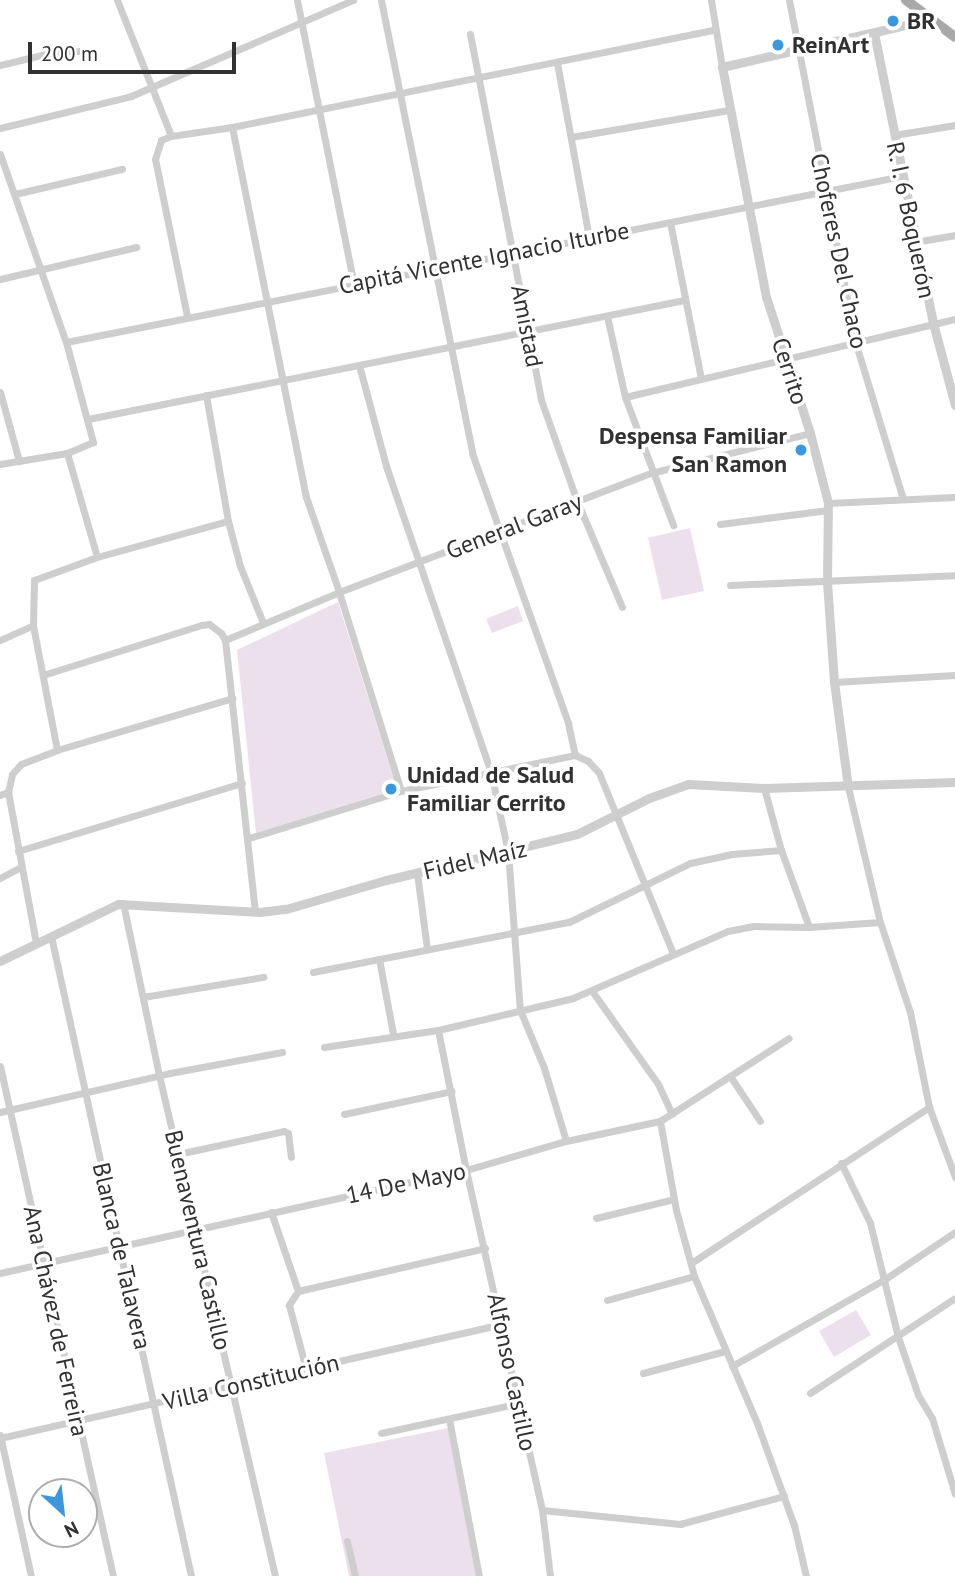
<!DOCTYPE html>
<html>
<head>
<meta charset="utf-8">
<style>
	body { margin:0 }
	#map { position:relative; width:955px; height:1576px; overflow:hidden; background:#fff; font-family:"PT Sans",sans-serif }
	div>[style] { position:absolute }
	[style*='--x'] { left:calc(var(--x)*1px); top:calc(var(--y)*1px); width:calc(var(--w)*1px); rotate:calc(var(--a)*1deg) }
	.green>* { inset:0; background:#ede0ed }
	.minor>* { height:7px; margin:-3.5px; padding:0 3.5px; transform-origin:3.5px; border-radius:3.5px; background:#cecece }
	.tertiary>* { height:9px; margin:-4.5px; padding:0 4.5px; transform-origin:4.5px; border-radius:4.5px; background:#cecece }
	.primary>* { height:10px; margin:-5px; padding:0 5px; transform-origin:5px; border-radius:5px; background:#a9a9a9 }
	.dots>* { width:19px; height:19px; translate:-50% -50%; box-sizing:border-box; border:4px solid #fff; border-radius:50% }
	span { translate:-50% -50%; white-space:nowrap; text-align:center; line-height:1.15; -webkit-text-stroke:7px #fff; paint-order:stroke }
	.poi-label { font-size:24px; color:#313131; font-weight:700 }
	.left { translate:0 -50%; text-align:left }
	.right { translate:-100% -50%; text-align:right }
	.street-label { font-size:24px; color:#313131 }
	.north { position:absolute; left:28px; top:1478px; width:70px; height:70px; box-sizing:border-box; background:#fff; border:2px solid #adadad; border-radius:50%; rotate:153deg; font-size:19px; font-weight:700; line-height:28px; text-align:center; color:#313131 }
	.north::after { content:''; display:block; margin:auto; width:24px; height:32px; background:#3c97df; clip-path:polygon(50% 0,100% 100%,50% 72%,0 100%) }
	.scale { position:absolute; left:28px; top:42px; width:208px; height:32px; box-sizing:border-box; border:4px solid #313131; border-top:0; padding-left:9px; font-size:21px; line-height:24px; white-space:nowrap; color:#313131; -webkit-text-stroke:5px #fff; paint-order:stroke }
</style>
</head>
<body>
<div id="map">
	<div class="green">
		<div style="clip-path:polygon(690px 528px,704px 591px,662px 600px,648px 538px)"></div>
		<div style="clip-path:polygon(338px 602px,397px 789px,256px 833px,237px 650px)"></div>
		<div style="clip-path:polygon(518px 606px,523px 621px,492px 633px,486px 619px)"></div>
		<div style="clip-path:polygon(856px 1310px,871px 1335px,834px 1357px,819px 1331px)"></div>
		<div style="clip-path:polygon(448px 1428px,476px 1576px,349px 1576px,324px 1453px)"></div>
	</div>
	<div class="minor">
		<div style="--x:117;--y:0;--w:146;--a:68.3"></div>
		<div style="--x:297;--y:0;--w:290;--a:78.7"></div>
		<div style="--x:381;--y:0;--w:462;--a:78.6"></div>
		<div style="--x:472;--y:453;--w:287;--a:70.4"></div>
		<div style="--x:568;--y:723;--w:33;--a:78"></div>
		<div style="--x:711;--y:0;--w:68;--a:80.7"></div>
		<div style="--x:789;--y:0;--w:347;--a:79"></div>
		<div style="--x:855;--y:341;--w:165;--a:73.1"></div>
		<div style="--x:470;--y:34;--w:373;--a:79"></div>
		<div style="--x:541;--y:400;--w:107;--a:70.4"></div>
		<div style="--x:577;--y:501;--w:115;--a:67"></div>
		<div style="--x:557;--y:63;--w:178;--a:79.6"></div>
		<div style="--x:0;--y:65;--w:56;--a:-13.5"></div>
		<div style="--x:54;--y:52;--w:34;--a:-2"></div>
		<div style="--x:232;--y:127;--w:377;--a:78.7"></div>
		<div style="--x:306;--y:497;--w:101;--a:70.8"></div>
		<div style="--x:339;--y:592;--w:208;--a:72.7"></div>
		<div style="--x:401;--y:791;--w:178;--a:-11.7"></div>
		<div style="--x:575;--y:755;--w:14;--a:25"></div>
		<div style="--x:588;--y:761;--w:16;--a:47"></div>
		<div style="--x:599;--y:773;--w:195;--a:67.7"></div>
		<div style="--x:0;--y:128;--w:135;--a:-13.7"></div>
		<div style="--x:131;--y:96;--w:242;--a:-23.4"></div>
		<div style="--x:894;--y:135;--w:62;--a:-9.3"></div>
		<div style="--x:571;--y:137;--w:160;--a:-9.7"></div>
		<div style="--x:0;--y:154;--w:199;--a:70.7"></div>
		<div style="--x:66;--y:342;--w:104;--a:74.9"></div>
		<div style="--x:93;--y:442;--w:28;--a:157"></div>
		<div style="--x:67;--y:453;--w:68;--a:170.7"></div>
		<div style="--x:15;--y:194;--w:110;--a:-13.2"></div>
		<div style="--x:670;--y:222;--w:160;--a:78.8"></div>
		<div style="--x:915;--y:242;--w:41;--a:-9.9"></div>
		<div style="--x:0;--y:279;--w:140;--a:-13.2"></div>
		<div style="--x:187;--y:316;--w:160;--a:-101.5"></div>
		<div style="--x:155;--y:159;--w:20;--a:-72"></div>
		<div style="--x:161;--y:140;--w:11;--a:-22"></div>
		<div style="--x:171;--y:136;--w:62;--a:-8.4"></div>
		<div style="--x:232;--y:127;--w:493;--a:-11.4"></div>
		<div style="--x:607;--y:316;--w:83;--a:77.5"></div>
		<div style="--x:625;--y:397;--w:137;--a:69.4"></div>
		<div style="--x:66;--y:342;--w:852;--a:-11.23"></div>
		<div style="--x:359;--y:365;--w:105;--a:75"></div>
		<div style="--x:386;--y:466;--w:324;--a:71.1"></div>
		<div style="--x:491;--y:773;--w:81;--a:77.9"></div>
		<div style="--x:508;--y:852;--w:158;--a:85.7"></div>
		<div style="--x:520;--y:1010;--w:63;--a:67.5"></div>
		<div style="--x:544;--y:1068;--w:76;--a:73.2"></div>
		<div style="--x:0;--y:392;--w:72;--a:74.6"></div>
		<div style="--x:206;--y:395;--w:128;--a:80.1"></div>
		<div style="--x:228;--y:521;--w:47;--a:75.1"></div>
		<div style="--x:240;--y:566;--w:61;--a:68"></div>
		<div style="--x:625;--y:397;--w:339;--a:-13.3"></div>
		<div style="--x:88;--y:419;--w:608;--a:-11.29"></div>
		<div style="--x:67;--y:453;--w:108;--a:73.9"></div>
		<div style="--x:828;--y:503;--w:127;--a:-2.7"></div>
		<div style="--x:720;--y:524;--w:109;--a:-7.4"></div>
		<div style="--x:730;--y:585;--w:225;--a:-2.5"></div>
		<div style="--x:0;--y:640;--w:36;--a:-24"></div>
		<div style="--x:225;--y:640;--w:124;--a:-22.8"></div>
		<div style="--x:339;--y:592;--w:334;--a:-20.9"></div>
		<div style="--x:651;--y:473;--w:164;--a:-14.1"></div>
		<div style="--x:43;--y:675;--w:167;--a:-17.5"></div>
		<div style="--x:202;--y:625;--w:7;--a:-8"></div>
		<div style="--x:209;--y:624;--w:15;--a:37"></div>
		<div style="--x:221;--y:633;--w:8;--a:60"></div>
		<div style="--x:225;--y:640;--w:274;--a:83.7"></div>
		<div style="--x:834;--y:682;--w:121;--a:-3.3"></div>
		<div style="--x:57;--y:750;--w:127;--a:-100.9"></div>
		<div style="--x:33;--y:625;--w:45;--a:-88.7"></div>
		<div style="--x:34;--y:580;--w:67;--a:-20.1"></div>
		<div style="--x:97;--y:557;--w:136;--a:-15.4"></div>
		<div style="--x:848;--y:787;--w:139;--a:76.7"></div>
		<div style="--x:880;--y:922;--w:95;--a:71.6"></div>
		<div style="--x:910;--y:1012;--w:97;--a:78.7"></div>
		<div style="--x:929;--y:1107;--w:75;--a:69.6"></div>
		<div style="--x:764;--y:788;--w:64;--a:74.7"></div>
		<div style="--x:781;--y:850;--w:82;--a:70"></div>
		<div style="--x:8;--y:792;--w:18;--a:-77"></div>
		<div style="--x:12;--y:774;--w:13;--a:-48"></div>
		<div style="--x:21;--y:764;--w:39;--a:-21"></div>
		<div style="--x:57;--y:750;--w:183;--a:-16.5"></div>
		<div style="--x:0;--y:795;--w:9;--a:-21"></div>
		<div style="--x:8;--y:792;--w:154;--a:79.5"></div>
		<div style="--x:249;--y:838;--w:159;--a:-17.2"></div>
		<div style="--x:18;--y:851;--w:234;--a:-16.9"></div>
		<div style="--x:417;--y:873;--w:77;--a:82.5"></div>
		<div style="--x:0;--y:878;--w:24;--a:-28"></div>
		<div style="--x:123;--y:903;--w:176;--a:78.2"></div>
		<div style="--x:159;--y:1075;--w:514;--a:76.96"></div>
		<div style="--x:51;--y:936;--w:655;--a:77.66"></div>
		<div style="--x:379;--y:959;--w:76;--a:79.4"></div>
		<div style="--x:313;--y:972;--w:261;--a:-11.1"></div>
		<div style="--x:569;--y:922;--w:135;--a:-26"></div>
		<div style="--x:690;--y:863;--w:43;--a:-12.1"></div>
		<div style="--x:732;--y:854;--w:49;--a:-4.7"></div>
		<div style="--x:592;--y:991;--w:114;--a:54.6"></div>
		<div style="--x:658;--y:1084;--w:33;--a:65"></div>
		<div style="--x:143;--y:997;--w:122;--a:-9.5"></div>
		<div style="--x:438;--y:1030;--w:143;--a:78.7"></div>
		<div style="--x:466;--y:1170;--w:348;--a:77.4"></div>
		<div style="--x:542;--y:1510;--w:66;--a:83.1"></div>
		<div style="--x:324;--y:1047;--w:115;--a:-8.5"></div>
		<div style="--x:438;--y:1030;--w:139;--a:-13.3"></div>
		<div style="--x:573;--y:998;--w:169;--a:-23.4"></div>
		<div style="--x:728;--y:931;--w:26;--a:-11"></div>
		<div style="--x:754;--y:926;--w:55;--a:1"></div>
		<div style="--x:809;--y:927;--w:71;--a:-4"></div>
		<div style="--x:0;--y:1066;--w:522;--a:77.51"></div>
		<div style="--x:730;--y:1076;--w:54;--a:56.3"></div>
		<div style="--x:0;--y:1112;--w:174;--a:-12.9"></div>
		<div style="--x:170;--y:1073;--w:114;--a:-10.6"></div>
		<div style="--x:344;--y:1114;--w:110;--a:-12"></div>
		<div style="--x:660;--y:1121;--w:90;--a:79.8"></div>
		<div style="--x:676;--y:1210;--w:68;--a:74.7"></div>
		<div style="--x:694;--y:1276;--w:160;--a:66.8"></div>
		<div style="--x:757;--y:1423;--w:109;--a:70.1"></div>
		<div style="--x:794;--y:1525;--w:52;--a:76.8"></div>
		<div style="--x:178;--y:1154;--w:108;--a:-12.2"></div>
		<div style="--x:284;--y:1131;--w:4;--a:27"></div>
		<div style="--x:288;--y:1133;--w:24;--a:83"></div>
		<div style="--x:841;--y:1163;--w:67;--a:64.2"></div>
		<div style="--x:870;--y:1223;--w:117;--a:76.2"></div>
		<div style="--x:898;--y:1337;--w:61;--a:71"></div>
		<div style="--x:918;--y:1395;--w:27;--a:59"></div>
		<div style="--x:932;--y:1418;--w:79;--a:73.2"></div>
		<div style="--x:271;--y:1212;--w:83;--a:71.1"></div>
		<div style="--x:298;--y:1291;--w:17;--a:123"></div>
		<div style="--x:289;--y:1305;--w:66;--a:75.1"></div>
		<div style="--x:596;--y:1218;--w:80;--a:-13.7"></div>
		<div style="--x:691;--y:1263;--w:285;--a:-33.2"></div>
		<div style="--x:0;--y:1273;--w:477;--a:-12.5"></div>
		<div style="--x:466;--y:1170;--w:104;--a:-16.2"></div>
		<div style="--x:566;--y:1141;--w:96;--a:-12"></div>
		<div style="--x:660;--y:1121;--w:153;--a:-32.8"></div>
		<div style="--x:298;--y:1291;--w:192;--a:-12.9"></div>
		<div style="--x:607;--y:1300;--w:90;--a:-15.4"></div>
		<div style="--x:732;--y:1366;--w:176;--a:-29.6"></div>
		<div style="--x:885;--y:1279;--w:84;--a:-33.9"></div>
		<div style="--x:643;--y:1373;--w:85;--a:-15"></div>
		<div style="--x:810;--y:1393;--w:173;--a:-33.2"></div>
		<div style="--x:449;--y:1419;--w:160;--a:79.2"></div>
		<div style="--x:381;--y:1433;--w:142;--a:-12.2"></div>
		<div style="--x:0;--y:1435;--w:144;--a:77.6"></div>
		<div style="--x:0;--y:1438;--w:515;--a:-12.79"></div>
		<div style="--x:542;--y:1510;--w:139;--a:5.8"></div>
		<div style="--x:680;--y:1524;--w:108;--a:-15.1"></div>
		<div style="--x:347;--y:1541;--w:36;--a:77"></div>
	</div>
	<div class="tertiary">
		<div style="--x:874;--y:33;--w:296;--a:78.5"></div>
		<div style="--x:933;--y:323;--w:85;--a:75"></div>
		<div style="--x:848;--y:787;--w:106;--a:-97.6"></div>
		<div style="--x:834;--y:682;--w:101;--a:-94"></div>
		<div style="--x:827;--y:581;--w:78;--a:-89.3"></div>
		<div style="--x:828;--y:503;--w:72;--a:-104.4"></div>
		<div style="--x:810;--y:433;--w:143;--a:-107.9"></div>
		<div style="--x:766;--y:297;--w:234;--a:-100.8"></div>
		<div style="--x:722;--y:67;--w:215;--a:-12.9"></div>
		<div style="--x:0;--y:961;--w:131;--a:-25.8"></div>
		<div style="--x:118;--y:904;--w:142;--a:3.2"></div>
		<div style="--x:260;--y:912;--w:26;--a:-7"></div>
		<div style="--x:286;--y:909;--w:104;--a:-16.2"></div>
		<div style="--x:386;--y:880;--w:196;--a:-13.5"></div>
		<div style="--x:577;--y:834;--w:80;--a:-26.6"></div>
		<div style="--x:649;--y:798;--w:41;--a:-19.7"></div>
		<div style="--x:688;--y:784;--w:76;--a:3"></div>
		<div style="--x:764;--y:788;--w:191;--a:-1.8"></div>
	</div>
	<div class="primary">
		<div style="--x:906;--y:0;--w:61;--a:37.1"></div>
	</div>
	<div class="dots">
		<div style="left:893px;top:21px;background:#3c97df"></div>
		<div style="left:778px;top:45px;background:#3c97df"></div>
		<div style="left:801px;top:450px;background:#3c97df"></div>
		<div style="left:391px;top:789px;background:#3c97df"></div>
	</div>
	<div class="poi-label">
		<span class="left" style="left:907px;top:21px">BR</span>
		<span class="left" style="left:792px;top:45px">ReinArt</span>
		<span class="right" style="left:787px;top:450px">Despensa Familiar<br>San Ramon</span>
		<span class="left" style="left:407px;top:789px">Unidad de Salud<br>Familiar Cerrito</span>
	</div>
	<div class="street-label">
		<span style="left:911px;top:220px;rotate:78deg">R. I. 6 Boquerón</span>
		<span style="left:839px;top:251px;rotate:78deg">Choferes Del Chaco</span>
		<span style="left:484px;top:258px;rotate:-11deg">Capitá Vicente Ignacio Iturbe</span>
		<span style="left:527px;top:326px;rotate:79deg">Amistad</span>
		<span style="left:790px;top:371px;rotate:72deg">Cerrito</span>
		<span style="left:514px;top:526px;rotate:-21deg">General Garay</span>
		<span style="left:475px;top:860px;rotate:-13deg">Fidel Maíz</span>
		<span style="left:406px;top:1183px;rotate:-12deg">14 De Mayo</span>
		<span style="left:198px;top:1240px;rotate:77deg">Buenaventura Castillo</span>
		<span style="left:122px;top:1256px;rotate:77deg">Blanca de Talavera</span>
		<span style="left:56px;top:1321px;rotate:78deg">Ana Chávez de Ferreira</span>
		<span style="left:512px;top:1372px;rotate:78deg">Alfonso Castillo</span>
		<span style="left:251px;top:1382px;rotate:-13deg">Villa Constitución</span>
	</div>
	<div class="north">N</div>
	<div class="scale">200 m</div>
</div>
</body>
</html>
